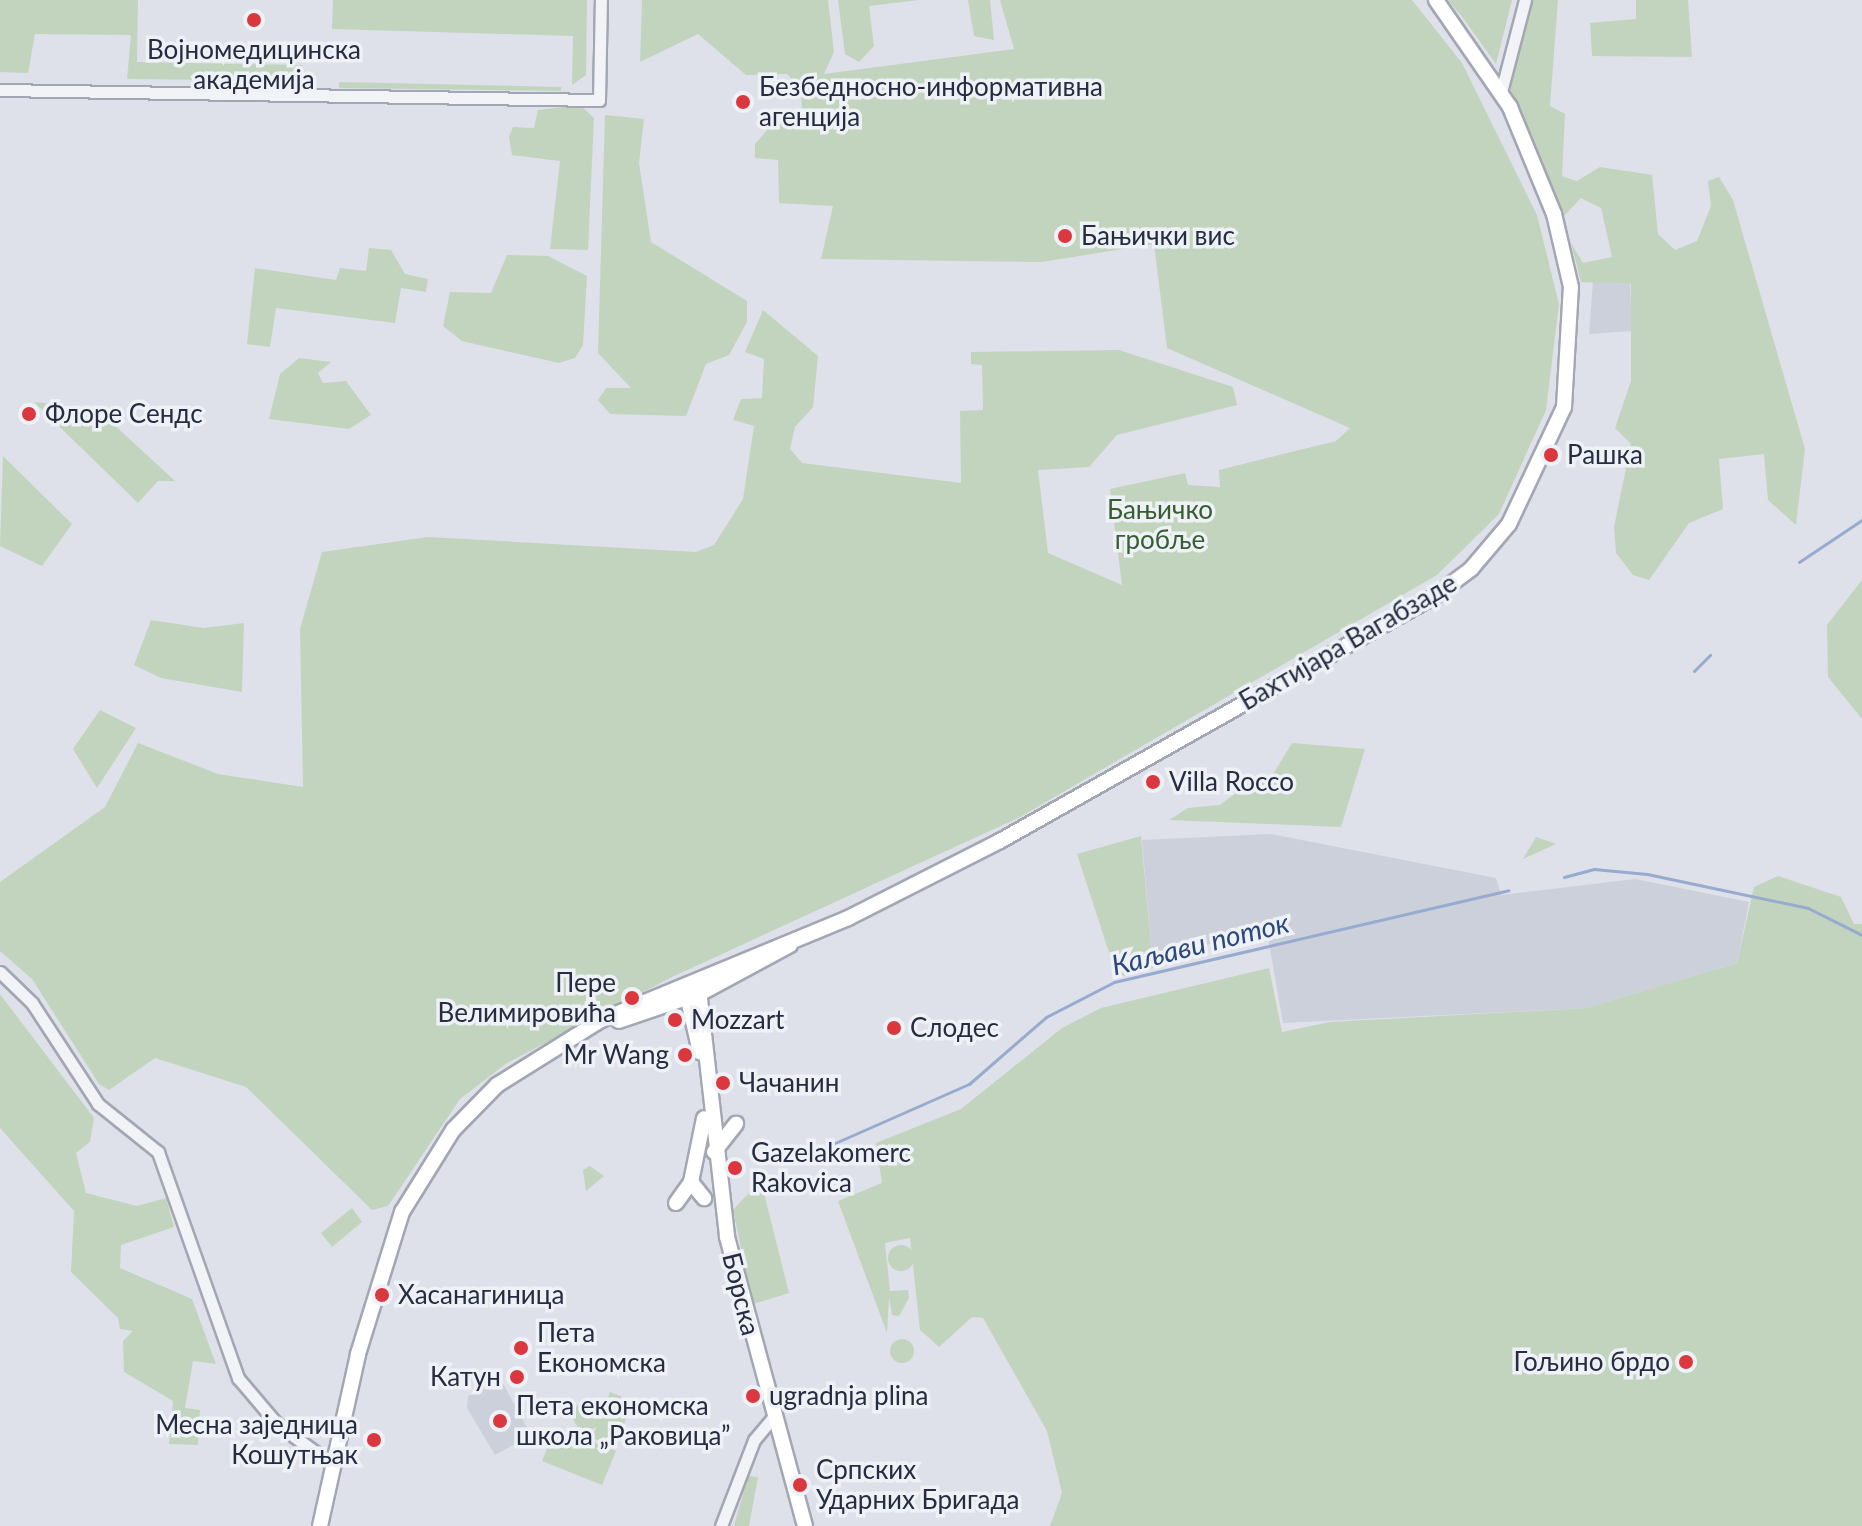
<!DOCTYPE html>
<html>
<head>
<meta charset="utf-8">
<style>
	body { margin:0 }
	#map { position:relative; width:1862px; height:1526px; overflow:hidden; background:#dee1e9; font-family:Lato,sans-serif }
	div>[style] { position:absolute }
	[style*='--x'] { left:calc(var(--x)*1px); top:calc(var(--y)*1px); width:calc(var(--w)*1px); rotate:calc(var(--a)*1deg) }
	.built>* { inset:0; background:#ccd0db }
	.green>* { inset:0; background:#c2d4be }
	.round { border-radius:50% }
	.stream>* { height:3px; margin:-1.5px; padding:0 1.5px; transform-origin:1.5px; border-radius:1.5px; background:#96abcd }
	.roads { filter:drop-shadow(2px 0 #a3a7b3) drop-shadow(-2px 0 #a3a7b3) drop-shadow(0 2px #a3a7b3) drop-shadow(0 -2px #a3a7b3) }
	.minor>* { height:11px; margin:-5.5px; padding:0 5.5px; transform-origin:5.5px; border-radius:5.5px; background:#f1f3f7 }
	.major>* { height:14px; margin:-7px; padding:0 7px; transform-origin:7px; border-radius:7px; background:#fff }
	.dots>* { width:22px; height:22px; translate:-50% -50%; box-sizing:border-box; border:4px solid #eef1f6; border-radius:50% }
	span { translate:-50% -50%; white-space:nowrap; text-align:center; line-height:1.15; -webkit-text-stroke:7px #eef1f6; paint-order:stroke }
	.poi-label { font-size:26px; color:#262d41 }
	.left { translate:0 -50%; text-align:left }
	.right { translate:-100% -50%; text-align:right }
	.park-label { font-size:26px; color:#365e32 }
	.street-label { font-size:26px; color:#262d41 }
	.water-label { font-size:28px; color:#2c4779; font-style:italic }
</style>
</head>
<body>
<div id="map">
	<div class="built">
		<div style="clip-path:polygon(1593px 282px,1630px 284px,1632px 331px,1589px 334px)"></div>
		<div style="clip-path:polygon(1271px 834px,1496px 878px,1501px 895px,1635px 879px,1749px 902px,1737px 963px,1586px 1008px,1283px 1023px,1267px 932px,1152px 956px,1142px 840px)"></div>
		<div style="clip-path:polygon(500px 1378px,531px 1435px,495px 1455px,467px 1408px,468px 1396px)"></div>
	</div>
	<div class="green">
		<div style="clip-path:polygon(0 0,138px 0,137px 62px,302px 65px,303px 81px,127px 79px,131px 35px,35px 34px,28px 73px,0 72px)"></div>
		<div style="clip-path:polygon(333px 0,587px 0,586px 75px,572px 85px,573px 36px,332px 29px)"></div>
		<div style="clip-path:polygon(642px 0,828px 0,834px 52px,824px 74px,1014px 49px,1000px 0,1412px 0,1462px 63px,1537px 215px,1559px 304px,1546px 410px,1499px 514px,1437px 575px,1020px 817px,672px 977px,507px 1063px,460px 1099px,388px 1206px,372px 1210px,246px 1087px,155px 1058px,109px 1090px,99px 1084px,32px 979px,0 951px,0 882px,105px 807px,138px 743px,218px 774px,303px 787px,300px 629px,322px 552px,428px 537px,696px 552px,714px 545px,743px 499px,754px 426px,733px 420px,741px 399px,762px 398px,764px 359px,745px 352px,763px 310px,818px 356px,813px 407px,795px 427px,790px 449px,802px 463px,961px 483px,960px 411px,983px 410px,982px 365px,971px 364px,971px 352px,1119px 350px,1233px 387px,1237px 405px,1117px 435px,1089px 467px,1038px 470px,1048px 553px,1122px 585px,1110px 489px,1185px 473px,1188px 485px,1220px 487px,1219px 470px,1336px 441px,1350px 428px,1167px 348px,1154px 244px,1042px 262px,821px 259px,833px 206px,779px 203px,778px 160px,755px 158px,755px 144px,769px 128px,802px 117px,801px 88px,787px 74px,746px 75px,698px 34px,640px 62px)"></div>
		<div style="clip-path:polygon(838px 0,920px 0,869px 6px,874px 46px,859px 62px,845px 54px)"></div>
		<div style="clip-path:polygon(968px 0,990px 0,994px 40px,974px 36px)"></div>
		<div style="clip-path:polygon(1448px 0,1512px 0,1496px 64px,1463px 18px)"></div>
		<div style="clip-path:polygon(1532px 0,1558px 0,1550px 106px,1565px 114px,1562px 176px,1577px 181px,1600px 167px,1652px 175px,1658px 234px,1675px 250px,1697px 241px,1711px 206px,1708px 181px,1719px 177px,1733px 200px,1805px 449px,1796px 525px,1768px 500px,1764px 454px,1719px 459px,1723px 509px,1689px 523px,1649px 580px,1633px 575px,1616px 553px,1614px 527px,1631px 444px,1615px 428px,1631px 381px,1631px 284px,1581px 282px,1571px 243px,1583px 263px,1612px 257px,1601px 208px,1581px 198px,1564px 216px,1510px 88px)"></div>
		<div style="clip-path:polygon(1636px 0,1688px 0,1692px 57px,1592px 56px,1590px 23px,1636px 19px)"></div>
		<div style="clip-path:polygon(339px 82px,561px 87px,561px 91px,339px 88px)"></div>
		<div style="clip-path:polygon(580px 105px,594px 118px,588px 250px,550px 249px,560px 161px,512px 155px,509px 137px,513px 127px,534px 128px,538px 110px)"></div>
		<div style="clip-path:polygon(605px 115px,644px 119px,639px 163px,651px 242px,747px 301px,747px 322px,729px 355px,706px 364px,686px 416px,610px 414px,598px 400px,606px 388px,631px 388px,598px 353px)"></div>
		<div style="clip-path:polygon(369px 248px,391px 250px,405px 274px,428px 279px,426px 292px,401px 288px,395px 323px,276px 308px,270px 347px,247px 344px,255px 268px,336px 280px,340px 268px,366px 271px)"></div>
		<div style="clip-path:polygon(507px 255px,548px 256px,587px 276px,583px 345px,575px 358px,559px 363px,462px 341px,443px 326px,450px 292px,491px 293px)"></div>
		<div style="clip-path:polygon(299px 358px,331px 362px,318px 373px,323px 383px,346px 381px,371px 415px,349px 429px,269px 419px,280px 374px)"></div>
		<div style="clip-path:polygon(34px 402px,96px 408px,175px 481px,158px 481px,138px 503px)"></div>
		<div style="clip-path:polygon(3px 456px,72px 524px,42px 566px,0 546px)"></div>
		<div style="clip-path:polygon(1862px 580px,1862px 719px,1828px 677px,1827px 625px)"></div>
		<div style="clip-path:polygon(151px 620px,203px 628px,244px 623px,242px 692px,161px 678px,134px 665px)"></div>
		<div style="clip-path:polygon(100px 710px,136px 728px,97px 788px,73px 749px)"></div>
		<div style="clip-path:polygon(1292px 743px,1365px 749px,1341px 827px,1169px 820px,1188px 808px,1220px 805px,1253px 780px,1269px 781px)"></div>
		<div style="clip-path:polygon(1141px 836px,1153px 968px,1117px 977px,1077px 854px)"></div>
		<div style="clip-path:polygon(1536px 837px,1556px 844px,1523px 859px)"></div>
		<div style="clip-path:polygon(1778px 876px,1841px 897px,1854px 924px,1862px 924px,1862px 1526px,1050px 1526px,1062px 1493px,1047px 1431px,983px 1318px,972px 1317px,939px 1347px,920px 1330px,910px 1238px,885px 1243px,890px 1291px,908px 1290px,909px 1298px,899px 1316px,892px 1315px,889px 1298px,887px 1333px,838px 1201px,882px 1183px,876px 1143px,961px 1109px,1062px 1028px,1101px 1008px,1269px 968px,1282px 1032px,1330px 1022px,1586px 1008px,1737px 963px,1754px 887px)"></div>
		<div style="clip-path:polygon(0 994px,94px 1118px,90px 1142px,76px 1153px,86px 1193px,137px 1206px,166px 1198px,174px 1227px,121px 1245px,120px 1268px,192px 1299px,216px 1364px,193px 1361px,185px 1408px,200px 1410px,198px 1445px,169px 1444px,173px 1401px,124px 1372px,123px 1341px,133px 1331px,120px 1329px,118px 1318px,71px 1272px,74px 1211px,0 1128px)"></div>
		<div style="clip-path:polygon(590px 1166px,604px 1176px,586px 1191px,583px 1170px)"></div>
		<div style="clip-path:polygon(764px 1193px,789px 1293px,753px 1304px,733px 1210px,748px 1194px)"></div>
		<div style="clip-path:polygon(352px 1208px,362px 1222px,332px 1247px,321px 1233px)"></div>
		<div class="round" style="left:888px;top:1245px;width:26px;height:26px"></div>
		<div class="round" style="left:890px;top:1339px;width:24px;height:24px"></div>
		<div style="clip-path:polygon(610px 1392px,633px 1401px,615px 1447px,592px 1438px)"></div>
		<div class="round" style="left:573px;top:1402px;width:28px;height:28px"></div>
		<div style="clip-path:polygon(556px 1427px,616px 1451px,602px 1485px,542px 1461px)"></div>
		<div style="clip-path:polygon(748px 1476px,758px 1477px,749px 1526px,734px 1526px)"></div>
	</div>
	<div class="stream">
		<div style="--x:1799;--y:562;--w:76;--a:-33.7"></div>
		<div style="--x:1694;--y:671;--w:23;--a:-45"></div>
		<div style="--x:1564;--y:877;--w:31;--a:-15"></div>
		<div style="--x:1594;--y:869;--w:53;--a:5.4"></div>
		<div style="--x:1647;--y:874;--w:165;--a:11.9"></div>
		<div style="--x:1808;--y:908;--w:60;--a:26.6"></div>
		<div style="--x:801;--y:1158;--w:184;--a:-23.8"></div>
		<div style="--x:969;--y:1084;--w:102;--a:-41"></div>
		<div style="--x:1046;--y:1017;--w:76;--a:-27.2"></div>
		<div style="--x:1114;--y:982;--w:405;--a:-13.1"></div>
	</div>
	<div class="roads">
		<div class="minor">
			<div style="--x:0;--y:90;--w:599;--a:0.96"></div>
			<div style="--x:599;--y:100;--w:100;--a:-88.9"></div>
			<div style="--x:1501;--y:92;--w:95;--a:-75.4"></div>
			<div style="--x:0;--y:972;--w:45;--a:44.1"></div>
			<div style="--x:32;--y:1003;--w:121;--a:56.8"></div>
			<div style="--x:98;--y:1104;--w:77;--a:38.7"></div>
			<div style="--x:158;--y:1152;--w:240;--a:70.5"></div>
			<div style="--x:238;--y:1378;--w:60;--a:49.7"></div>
			<div style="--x:277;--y:1424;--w:69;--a:36.2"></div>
			<div style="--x:721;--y:1526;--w:92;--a:-69"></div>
			<div style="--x:754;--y:1440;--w:30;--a:-50"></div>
		</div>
		<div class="major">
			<div style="--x:698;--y:981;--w:258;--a:83.5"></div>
			<div style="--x:727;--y:1237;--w:299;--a:74.9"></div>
			<div style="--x:686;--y:991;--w:63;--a:77.1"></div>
			<div style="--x:619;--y:1021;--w:87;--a:-18.9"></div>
			<div style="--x:701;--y:993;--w:101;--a:-28.3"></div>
			<div style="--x:714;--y:1152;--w:36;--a:-52"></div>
			<div style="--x:691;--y:1182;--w:21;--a:51"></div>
			<div style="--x:676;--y:1203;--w:26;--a:-54"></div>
			<div style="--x:691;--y:1182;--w:65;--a:-78.5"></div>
			<div style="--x:320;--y:1526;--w:176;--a:-77.5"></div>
			<div style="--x:358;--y:1354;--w:149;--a:-72.8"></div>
			<div style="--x:402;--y:1212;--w:97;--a:-58.1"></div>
			<div style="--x:453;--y:1130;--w:63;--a:-45.6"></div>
			<div style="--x:497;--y:1085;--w:123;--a:-32"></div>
			<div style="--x:601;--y:1020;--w:267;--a:-22.4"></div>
			<div style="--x:848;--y:918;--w:170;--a:-26.9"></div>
			<div style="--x:1000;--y:841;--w:499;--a:-29.4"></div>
			<div style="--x:1435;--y:596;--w:45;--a:-36.9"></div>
			<div style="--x:1471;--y:569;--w:59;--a:-49.8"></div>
			<div style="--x:1509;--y:524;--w:129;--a:-64.8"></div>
			<div style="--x:1564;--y:407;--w:120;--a:-86.7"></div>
			<div style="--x:1571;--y:287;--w:75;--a:-103.1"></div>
			<div style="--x:1554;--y:214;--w:116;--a:-112.4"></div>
			<div style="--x:1510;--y:107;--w:130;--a:-124.7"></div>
		</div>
	</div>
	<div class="dots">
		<div style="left:254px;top:20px;background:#da373f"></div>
		<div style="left:743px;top:102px;background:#da373f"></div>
		<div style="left:1065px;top:236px;background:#da373f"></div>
		<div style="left:29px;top:414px;background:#da373f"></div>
		<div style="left:1551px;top:455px;background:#da373f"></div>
		<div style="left:1153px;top:782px;background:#da373f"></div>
		<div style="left:632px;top:998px;background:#da373f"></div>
		<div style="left:675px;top:1020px;background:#da373f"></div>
		<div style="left:894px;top:1028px;background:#da373f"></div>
		<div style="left:685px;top:1055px;background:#da373f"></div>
		<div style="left:723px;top:1083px;background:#da373f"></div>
		<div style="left:735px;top:1168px;background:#da373f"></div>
		<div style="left:382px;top:1295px;background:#da373f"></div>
		<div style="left:521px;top:1348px;background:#da373f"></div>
		<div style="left:1686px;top:1362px;background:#da373f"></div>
		<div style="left:517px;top:1377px;background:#da373f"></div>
		<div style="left:753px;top:1396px;background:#da373f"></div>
		<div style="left:500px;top:1421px;background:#da373f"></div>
		<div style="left:374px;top:1440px;background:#da373f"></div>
		<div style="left:800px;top:1485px;background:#da373f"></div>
	</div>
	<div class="poi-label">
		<span style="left:254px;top:65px">Војномедицинска<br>академија</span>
		<span class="left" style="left:759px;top:102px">Безбедносно-информативна<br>агенција</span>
		<span class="left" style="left:1081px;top:236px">Бањички вис</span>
		<span class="left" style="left:45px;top:414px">Флоре Сендс</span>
		<span class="left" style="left:1567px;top:455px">Рашка</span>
		<span class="left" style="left:1169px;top:782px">Villa Rocco</span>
		<span class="right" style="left:616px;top:998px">Пере<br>Велимировића</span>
		<span class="left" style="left:691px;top:1020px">Mozzart</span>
		<span class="left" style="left:910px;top:1028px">Слодес</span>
		<span class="right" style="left:669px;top:1055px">Mr Wang</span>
		<span class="left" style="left:739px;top:1083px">Чачанин</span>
		<span class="left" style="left:751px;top:1168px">Gazelakomerc<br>Rakovica</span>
		<span class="left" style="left:398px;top:1295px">Хасанагиница</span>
		<span class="left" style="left:537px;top:1348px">Пета<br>Економска</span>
		<span class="right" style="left:1670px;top:1362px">Гољино брдо</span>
		<span class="right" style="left:501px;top:1377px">Катун</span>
		<span class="left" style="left:769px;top:1396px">ugradnja plina</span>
		<span class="left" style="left:516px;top:1421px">Пета економска<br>школа „Раковица”</span>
		<span class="right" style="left:358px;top:1440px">Месна заједница<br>Кошутњак</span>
		<span class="left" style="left:816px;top:1485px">Српских<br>Ударних Бригада</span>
	</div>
	<div class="park-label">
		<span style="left:1160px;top:525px">Бањичко<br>гробље</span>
	</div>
	<div class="street-label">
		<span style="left:1348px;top:642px;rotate:-30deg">Бахтијара Вагабзаде</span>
		<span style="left:741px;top:1294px;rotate:76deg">Борска</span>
	</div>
	<div class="water-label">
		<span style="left:1200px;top:943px;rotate:-14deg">Каљави поток</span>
	</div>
</div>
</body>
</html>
